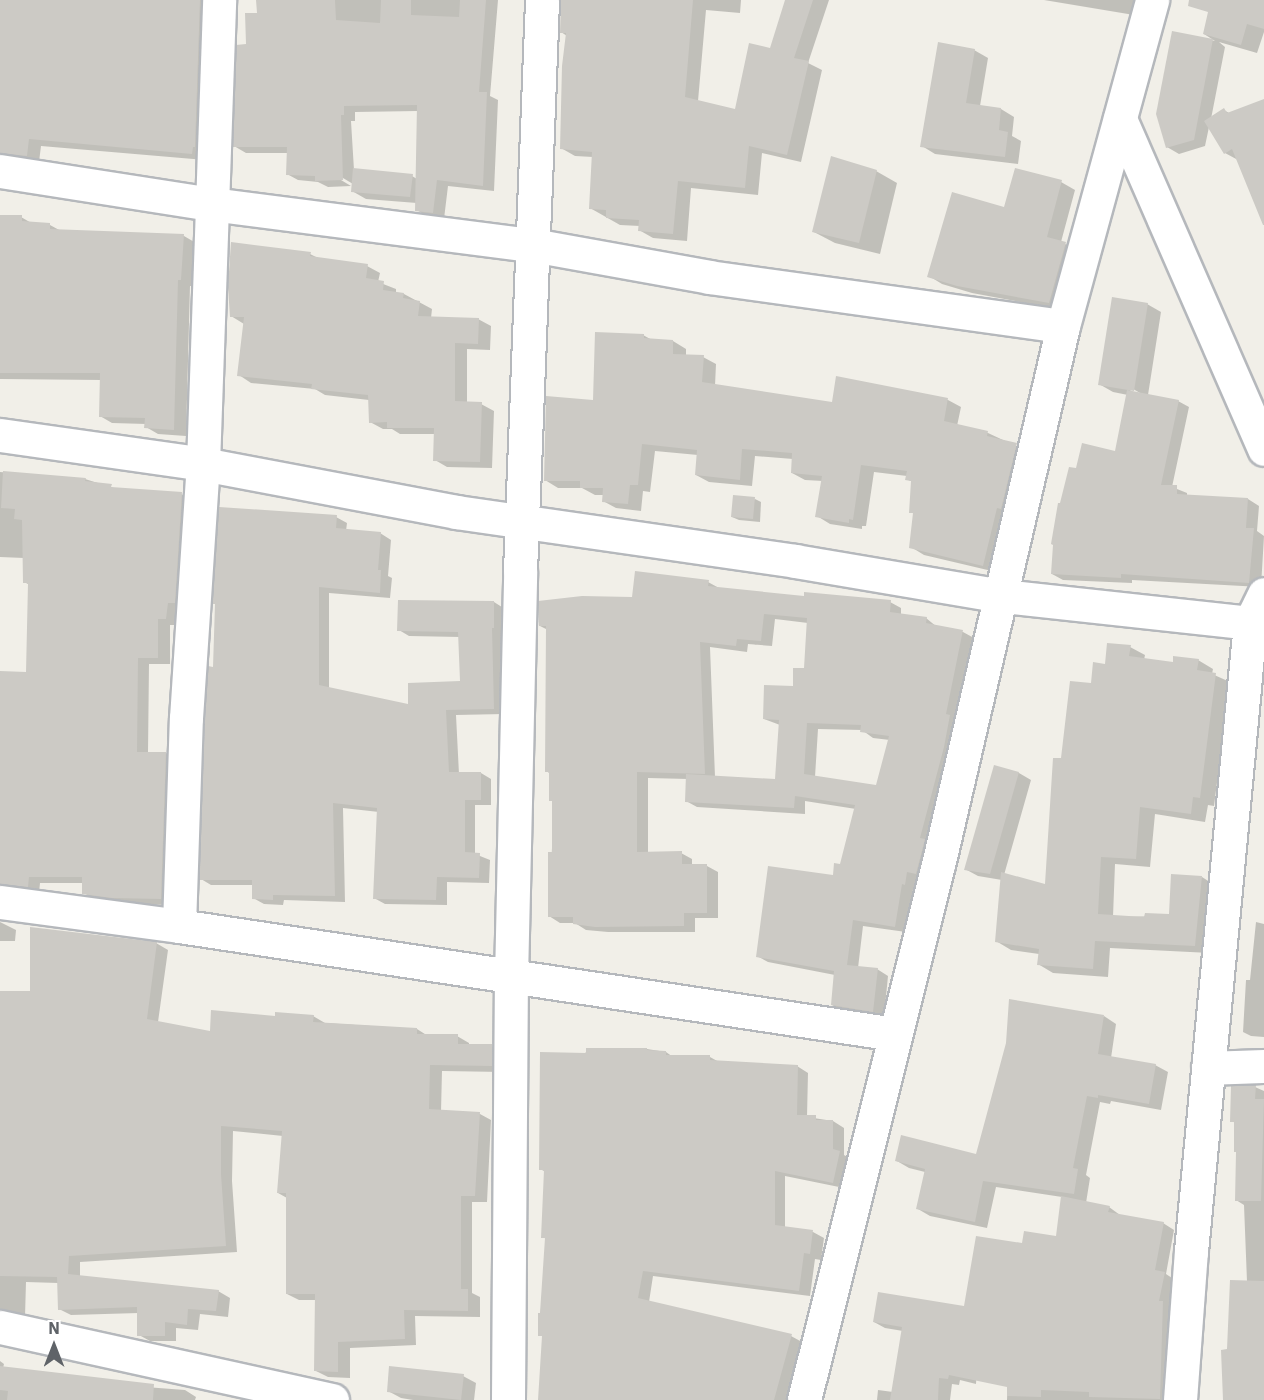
<!DOCTYPE html>
<html>
<head>
<meta charset="utf-8">
<style>
	body { margin:0 }
	#map { position:relative; width:1264px; height:1400px; overflow:hidden; background:#f1efe8; font-family:"IBM Plex Sans",sans-serif }
	div>[style] { position:absolute }
	[style*='--x'] { left:calc(var(--x)*1px); top:calc(var(--y)*1px); width:calc(var(--w)*1px); rotate:calc(var(--a)*1deg) }
	.shadow>* { inset:0; background:#0003 }
	.building>* { inset:0; background:#cccac5 }
	.roads { filter:drop-shadow(2px 0 #b5b8bc) drop-shadow(-2px 0 #b5b8bc) drop-shadow(0 2px #b5b8bc) drop-shadow(0 -2px #b5b8bc) }
	.minor>* { height:33px; margin:-16.5px; padding:0 16.5px; transform-origin:16.5px; border-radius:16.5px; background:#fff }
	span { translate:-50% -50%; white-space:nowrap; text-align:center; line-height:1.15; -webkit-text-stroke:6px #fff; paint-order:stroke }
	.north { position:absolute; left:24px; top:1316px; width:60px; height:60px; -webkit-text-stroke:4px #fff; paint-order:stroke; rotate:0deg; font-size:16px; font-weight:700; line-height:24px; text-align:center; color:#5f6368 }
	.north::after { content:''; display:block; margin:auto; width:21px; height:27px; background:#5f6368; clip-path:polygon(50% 0,100% 100%,50% 72%,0 100%) }
</style>
</head>
<body>
<div id="map">
	<div class="shadow">
		<div style="clip-path:polygon(0 0,213px 0,205px 160px,41px 146px,39px 162px,0 159px)"></div>
		<div style="clip-path:polygon(evenodd,258px 0,498px 0,490px 96px,498px 100px,494px 191px,448px 186px,444px 219px,428px 217px,417px 210px,417px 203px,366px 199px,352px 191px,353px 184px,338px 175px,336px 177px,351px 186px,328px 187px,318px 182px,298px 180px,287px 174px,289px 153px,246px 153px,234px 146px,247px 46px,258px 15px,258px 0,418px 111px,417px 179px,412px 176px,354px 170px,351px 121px,355px 121px,355px 112px,418px 111px)"></div>
		<div style="clip-path:polygon(562px 0,741px 0,740px 13px,706px 10px,698px 101px,736px 111px,771px 50px,787px 0,829px 0,808px 63px,822px 70px,801px 162px,762px 153px,758px 195px,691px 188px,687px 241px,653px 238px,639px 230px,640px 226px,620px 225px,590px 208px,593px 157px,575px 156px,561px 148px,567px 36px,561px 32px)"></div>
		<div style="clip-path:polygon(1044px 0,1137px 0,1134px 15px)"></div>
		<div style="clip-path:polygon(1212px 0,1264px 0,1264px 32px,1257px 53px,1219px 42px,1225px 47px,1211px 119px,1224px 110px,1229px 113px,1264px 101px,1264px 212px,1238px 160px,1225px 153px,1209px 127px,1205px 146px,1179px 154px,1167px 147px,1174px 33px,1215px 41px,1204px 34px)"></div>
		<div style="clip-path:polygon(974px 50px,988px 58px,980px 106px,1001px 109px,1014px 117px,1012px 136px,1021px 141px,1018px 164px,935px 154px,922px 146px)"></div>
		<div style="clip-path:polygon(876px 171px,897px 183px,880px 254px,835px 243px,814px 232px)"></div>
		<div style="clip-path:polygon(1061px 182px,1075px 190px,1061px 242px,1079px 251px,1063px 310px,972px 293px,942px 284px,929px 276px,1006px 209px)"></div>
		<div style="clip-path:polygon(0 216px,21px 217px,33px 224px,50px 225px,61px 231px,184px 236px,196px 243px,193px 286px,190px 286px,186px 436px,158px 434px,146px 427px,146px 424px,112px 423px,100px 416px,101px 380px,0 379px)"></div>
		<div style="clip-path:polygon(310px 254px,318px 258px,367px 266px,380px 273px,378px 282px,396px 289px,396px 293px,404px 294px,432px 309px,431px 318px,478px 319px,491px 326px,490px 350px,467px 349px,467px 403px,481px 404px,494px 411px,492px 468px,447px 467px,435px 460px,436px 434px,400px 434px,392px 429px,383px 429px,370px 422px,369px 400px,325px 395px,315px 389px,251px 383px,239px 375px,244px 324px,231px 316px)"></div>
		<div style="clip-path:polygon(evenodd,1147px 304px,1161px 312px,1148px 395px,1178px 401px,1189px 407px,1172px 487px,1187px 493px,1187px 496px,1248px 499px,1259px 506px,1257px 531px,1264px 536px,1261px 587px,1132px 580px,1132px 583px,1063px 580px,1052px 574px,1077px 470px,1116px 453px,1128px 395px,1113px 392px,1099px 384px,1147px 304px,1128px 386px,1140px 393px,1134px 393px,1127px 388px,1128px 386px)"></div>
		<div style="clip-path:polygon(643px 335px,652px 340px,673px 341px,686px 349px,686px 356px,703px 357px,716px 364px,715px 386px,833px 404px,837px 377px,948px 400px,961px 407px,957px 426px,988px 433px,1029px 452px,996px 572px,924px 555px,911px 547px,915px 514px,910px 512px,913px 482px,906px 479px,907px 476px,874px 472px,866px 526px,862px 526px,862px 529px,830px 524px,817px 516px,823px 481px,805px 480px,792px 473px,793px 459px,755px 456px,752px 486px,709px 482px,696px 475px,698px 455px,655px 451px,650px 492px,643px 491px,641px 511px,616px 508px,603px 501px,604px 495px,595px 495px,582px 488px,558px 488px,545px 480px,595px 402px)"></div>
		<div style="clip-path:polygon(0 472px,85px 479px,117px 489px,181px 494px,193px 501px,177px 625px,170px 625px,170px 664px,149px 664px,148px 753px,166px 753px,177px 760px,173px 905px,125px 904px,96px 900px,84px 893px,84px 883px,40px 883px,39px 893px,0 895px,0 673px,28px 674px,30px 585px,24px 582px,24px 558px,0 557px)"></div>
		<div style="clip-path:polygon(755px 499px,761px 502px,760px 522px,739px 520px,732px 517px)"></div>
		<div style="clip-path:polygon(336px 517px,347px 523px,346px 531px,380px 533px,391px 540px,388px 576px,392px 578px,390px 598px,329px 593px,329px 689px,410px 706px,461px 682px,460px 637px,409px 636px,399px 630px,494px 602px,505px 609px,505px 634px,502px 634px,504px 714px,456px 715px,459px 774px,481px 773px,491px 779px,491px 805px,475px 805px,475px 854px,490px 860px,489px 883px,447px 882px,447px 905px,385px 904px,374px 898px,379px 812px,343px 808px,345px 902px,284px 900px,283px 905px,264px 904px,253px 898px,253px 885px,211px 885px,201px 879px,214px 668px,217px 605px,214px 603px)"></div>
		<div style="clip-path:polygon(evenodd,708px 582px,719px 588px,805px 598px,890px 602px,901px 608px,901px 615px,926px 618px,937px 627px,963px 632px,974px 638px,927px 879px,918px 877px,916px 890px,913px 890px,906px 932px,863px 926px,858px 968px,877px 969px,888px 976px,884px 1017px,844px 1011px,832px 1005px,835px 975px,768px 962px,757px 956px,842px 866px,856px 809px,805px 801px,805px 814px,697px 807px,686px 801px,688px 779px,648px 778px,648px 853px,681px 853px,692px 859px,692px 866px,707px 866px,718px 872px,718px 918px,695px 918px,695px 932px,608px 932px,586px 930px,575px 923px,560px 923px,549px 916px,554px 802px,550px 774px,547px 771px,548px 630px,540px 626px,634px 599px,708px 582px,775px 619px,808px 623px,806px 670px,794px 687px,764px 719px,780px 725px,777px 780px,715px 777px,710px 647px,747px 652px,748px 644px,772px 646px,775px 619px,708px 582px,818px 729px,862px 730px,873px 738px,890px 740px,877px 787px,815px 777px,818px 729px)"></div>
		<div style="clip-path:polygon(1130px 647px,1145px 655px,1144px 660px,1174px 664px,1198px 660px,1213px 669px,1212px 674px,1230px 682px,1214px 806px,1208px 805px,1205px 822px,1155px 814px,1150px 867px,1115px 864px,1113px 917px,1170px 916px,1202px 877px,1216px 886px,1210px 953px,1110px 948px,1108px 977px,1053px 973px,1038px 964px,1039px 954px,1011px 950px,996px 941px,1002px 880px,978px 876px,965px 869px,995px 767px,1019px 773px,1031px 780px,1004px 875px,1046px 886px,1062px 760px,1092px 684px,1106px 665px)"></div>
		<div style="clip-path:polygon(0 922px,16px 930px,15px 941px,0 941px)"></div>
		<div style="clip-path:polygon(1256px 922px,1264px 924px,1264px 1037px,1251px 1036px,1243px 1032px,1246px 980px,1250px 980px)"></div>
		<div style="clip-path:polygon(156px 943px,168px 950px,158px 1022px,212px 1033px,277px 1018px,313px 1016px,325px 1023px,417px 1029px,428px 1036px,457px 1036px,469px 1043px,469px 1046px,491px 1046px,503px 1053px,503px 1072px,442px 1071px,441px 1112px,480px 1114px,491px 1120px,487px 1202px,472px 1202px,472px 1293px,480px 1297px,480px 1317px,415px 1316px,416px 1345px,350px 1348px,350px 1378px,328px 1377px,316px 1371px,316px 1300px,299px 1300px,287px 1294px,287px 1198px,278px 1193px,283px 1136px,233px 1131px,232px 1181px,237px 1252px,80px 1262px,80px 1277px,218px 1291px,230px 1298px,228px 1317px,200px 1314px,198px 1330px,176px 1328px,176px 1341px,150px 1341px,139px 1335px,139px 1313px,71px 1315px,59px 1309px,58px 1283px,26px 1282px,25px 1317px,0 1321px,0 991px,32px 991px)"></div>
		<div style="clip-path:polygon(1104px 1016px,1116px 1024px,1111px 1058px,1155px 1065px,1168px 1072px,1161px 1110px,1111px 1101px,1110px 1104px,1100px 1102px,1086px 1175px,1090px 1178px,1086px 1203px,1109px 1207px,1120px 1215px,1163px 1223px,1174px 1230px,1166px 1274px,1175px 1280px,1170px 1307px,1174px 1309px,1171px 1400px,1007px 1400px,1010px 1277px,1024px 1245px,1057px 1238px,1062px 1197px,996px 1187px,987px 1228px,930px 1216px,918px 1209px,925px 1172px,909px 1168px,897px 1161px,977px 1156px)"></div>
		<div style="clip-path:polygon(587px 1049px,647px 1049px,666px 1052px,673px 1057px,710px 1057px,719px 1062px,797px 1066px,808px 1073px,807px 1117px,833px 1121px,844px 1128px,844px 1155px,851px 1159px,844px 1188px,785px 1176px,785px 1228px,813px 1232px,824px 1238px,821px 1260px,815px 1259px,810px 1296px,653px 1276px,649px 1302px,791px 1336px,802px 1342px,788px 1400px,540px 1400px,544px 1337px,539px 1335px,546px 1239px,543px 1237px,546px 1172px,540px 1169px)"></div>
		<div style="clip-path:polygon(1255px 1087px,1264px 1091px,1264px 1400px,1223px 1400px,1223px 1351px,1228px 1351px,1247px 1282px,1244px 1205px,1236px 1200px,1236px 1123px,1231px 1121px)"></div>
		<div style="clip-path:polygon(980px 1315px,976px 1384px,960px 1380px,959px 1385px,952px 1384px,950px 1400px,877px 1400px,878px 1390px,893px 1392px,903px 1331px,885px 1328px,874px 1322px)"></div>
		<div style="clip-path:polygon(0 1361px,4px 1364px,3px 1368px,119px 1385px,185px 1390px,196px 1397px,195px 1400px,0 1400px)"></div>
		<div style="clip-path:polygon(463px 1376px,476px 1383px,474px 1400px,413px 1400px,401px 1398px,388px 1391px)"></div>
	</div>
	<div class="building">
		<div style="clip-path:polygon(0 0,200px 0,195px 147px,193px 147px,192px 154px,29px 139px,27px 156px,0 153px)"></div>
		<div style="clip-path:polygon(256px 0,335px 0,336px 20px,380px 23px,381px 0,411px 0,411px 15px,459px 17px,460px 0,486px 0,479px 92px,487px 92px,483px 186px,437px 180px,433px 213px,415px 211px,417px 105px,344px 106px,344px 115px,341px 115px,343px 180px,315px 181px,315px 176px,286px 175px,287px 147px,233px 147px,236px 45px,246px 44px,245px 13px,257px 13px)"></div>
		<div style="clip-path:polygon(561px 0,693px 0,685px 97px,735px 109px,749px 43px,770px 48px,785px 0,813px 0,794px 58px,809px 61px,787px 155px,749px 146px,745px 188px,678px 181px,673px 234px,638px 231px,639px 220px,606px 218px,606px 210px,589px 209px,592px 152px,560px 149px,562px 66px,566px 33px,560px 33px)"></div>
		<div style="clip-path:polygon(1189px 0,1264px 0,1264px 29px,1247px 24px,1241px 45px,1203px 34px,1208px 12px,1188px 6px)"></div>
		<div style="clip-path:polygon(1172px 31px,1213px 39px,1194px 140px,1166px 148px,1156px 114px)"></div>
		<div style="clip-path:polygon(938px 42px,975px 49px,966px 103px,1001px 108px,999px 130px,1008px 132px,1005px 157px,920px 147px)"></div>
		<div style="clip-path:polygon(1264px 99px,1264px 225px,1263px 225px,1232px 149px,1224px 154px,1204px 121px,1224px 108px,1227px 113px)"></div>
		<div style="clip-path:polygon(831px 156px,877px 170px,859px 243px,812px 232px)"></div>
		<div style="clip-path:polygon(353px 168px,413px 174px,410px 197px,351px 192px)"></div>
		<div style="clip-path:polygon(1015px 168px,1062px 180px,1047px 237px,1066px 242px,1049px 303px,957px 286px,927px 277px,952px 192px,1004px 207px)"></div>
		<div style="clip-path:polygon(0 215px,22px 215px,22px 221px,50px 223px,50px 229px,184px 234px,181px 280px,178px 280px,174px 430px,144px 428px,145px 418px,99px 417px,100px 373px,0 373px)"></div>
		<div style="clip-path:polygon(231px 242px,311px 252px,310px 256px,368px 264px,366px 278px,384px 281px,383px 290px,404px 293px,403px 298px,420px 301px,418px 316px,479px 318px,478px 344px,455px 343px,455px 401px,482px 402px,480px 462px,433px 461px,434px 428px,387px 428px,387px 422px,369px 423px,368px 395px,311px 389px,312px 384px,237px 376px,244px 317px,230px 317px,228px 287px)"></div>
		<div style="clip-path:polygon(1112px 297px,1148px 303px,1134px 391px,1098px 385px)"></div>
		<div style="clip-path:polygon(595px 332px,644px 334px,644px 338px,673px 340px,673px 354px,704px 355px,702px 382px,832px 402px,836px 376px,948px 398px,944px 421px,988px 431px,987px 436px,1017px 443px,1001px 509px,997px 508px,983px 566px,909px 548px,913px 513px,909px 513px,911px 481px,905px 480px,907px 471px,861px 465px,853px 520px,849px 519px,849px 523px,815px 517px,822px 476px,791px 473px,792px 453px,742px 449px,740px 480px,695px 475px,697px 450px,642px 444px,638px 485px,630px 485px,628px 504px,602px 502px,603px 488px,580px 488px,580px 481px,544px 481px,546px 396px,593px 400px)"></div>
		<div style="clip-path:polygon(1127px 390px,1179px 400px,1161px 485px,1177px 485px,1177px 494px,1248px 498px,1246px 528px,1254px 528px,1249px 583px,1121px 574px,1121px 578px,1051px 574px,1053px 545px,1051px 544px,1058px 503px,1060px 503px,1069px 467px,1076px 468px,1082px 443px,1115px 451px)"></div>
		<div style="clip-path:polygon(3px 471px,86px 478px,85px 481px,112px 484px,111px 487px,182px 492px,175px 603px,168px 603px,166px 619px,158px 619px,158px 658px,138px 658px,137px 752px,166px 752px,161px 899px,112px 898px,82px 894px,82px 877px,29px 877px,28px 887px,0 884px,0 671px,26px 672px,28px 583px,23px 583px,22px 520px,14px 519px,15px 509px,1px 508px)"></div>
		<div style="clip-path:polygon(733px 495px,755px 497px,753px 519px,731px 517px)"></div>
		<div style="clip-path:polygon(219px 507px,337px 515px,336px 528px,381px 532px,378px 570px,381px 570px,380px 593px,319px 587px,319px 685px,408px 704px,408px 683px,460px 681px,458px 632px,397px 631px,398px 600px,494px 601px,494px 628px,492px 628px,494px 709px,446px 710px,449px 772px,481px 772px,481px 800px,465px 800px,465px 852px,480px 853px,479px 878px,437px 877px,436px 900px,373px 899px,377px 808px,333px 803px,335px 896px,273px 895px,273px 900px,252px 899px,252px 880px,199px 880px,205px 719px,208px 666px,213px 667px,215px 604px,212px 604px)"></div>
		<div style="clip-path:polygon(evenodd,635px 571px,709px 580px,708px 586px,804px 596px,804px 592px,891px 600px,890px 612px,927px 617px,926px 623px,963px 630px,946px 714px,950px 715px,944px 747px,920px 838px,925px 839px,916px 874px,907px 872px,905px 885px,902px 884px,895px 927px,853px 920px,847px 965px,878px 968px,873px 1012px,831px 1005px,834px 971px,756px 957px,768px 866px,833px 875px,834px 863px,840px 864px,855px 805px,795px 796px,794px 808px,685px 802px,686px 774px,775px 779px,779px 720px,763px 719px,764px 685px,793px 686px,793px 668px,804px 668px,807px 618px,764px 614px,761px 641px,737px 639px,736px 646px,700px 642px,705px 774px,637px 772px,637px 852px,682px 851px,682px 864px,707px 864px,707px 913px,684px 913px,684px 926px,595px 927px,573px 924px,573px 917px,548px 917px,548px 852px,552px 852px,552px 801px,549px 801px,549px 772px,545px 772px,546px 626px,539px 626px,538px 601px,582px 596px,632px 597px,635px 571px,807px 723px,861px 725px,860px 732px,889px 736px,876px 785px,804px 774px,807px 723px)"></div>
		<div style="clip-path:polygon(1107px 643px,1131px 645px,1129px 656px,1173px 662px,1173px 656px,1199px 659px,1197px 670px,1216px 673px,1200px 798px,1193px 797px,1191px 814px,1140px 807px,1136px 859px,1101px 857px,1098px 914px,1144px 917px,1145px 913px,1169px 914px,1171px 874px,1202px 876px,1195px 946px,1095px 941px,1093px 969px,1037px 965px,1039px 949px,995px 942px,1001px 872px,1045px 884px,1053px 758px,1061px 758px,1070px 681px,1091px 683px,1093px 662px,1105px 664px)"></div>
		<div style="clip-path:polygon(994px 765px,1019px 772px,990px 874px,964px 870px)"></div>
		<div style="clip-path:polygon(30px 927px,157px 942px,147px 1019px,210px 1031px,211px 1010px,275px 1016px,275px 1012px,314px 1015px,313px 1022px,417px 1028px,417px 1034px,458px 1034px,458px 1044px,492px 1044px,492px 1066px,430px 1065px,429px 1109px,480px 1112px,475px 1196px,461px 1196px,461px 1289px,468px 1289px,468px 1311px,404px 1310px,405px 1339px,338px 1342px,338px 1372px,314px 1371px,315px 1294px,286px 1294px,286px 1193px,277px 1193px,282px 1131px,221px 1126px,221px 1174px,226px 1246px,69px 1256px,68px 1274px,219px 1290px,216px 1311px,188px 1309px,187px 1325px,165px 1322px,165px 1336px,137px 1336px,137px 1307px,58px 1310px,57px 1277px,0 1276px,0 991px,30px 991px)"></div>
		<div style="clip-path:polygon(1009px 999px,1104px 1015px,1098px 1054px,1156px 1064px,1149px 1104px,1098px 1095px,1098px 1098px,1087px 1096px,1073px 1168px,1078px 1169px,1074px 1194px,983px 1181px,975px 1222px,916px 1209px,925px 1169px,895px 1161px,901px 1135px,976px 1154px,1006px 1043px)"></div>
		<div style="clip-path:polygon(586px 1048px,647px 1048px,647px 1050px,666px 1051px,666px 1055px,710px 1055px,710px 1060px,798px 1065px,797px 1115px,816px 1115px,816px 1120px,833px 1120px,833px 1149px,840px 1151px,833px 1183px,775px 1171px,775px 1225px,813px 1230px,810px 1254px,804px 1253px,799px 1291px,643px 1271px,638px 1298px,792px 1334px,774px 1400px,538px 1400px,542px 1336px,538px 1336px,538px 1313px,540px 1313px,545px 1238px,541px 1238px,544px 1170px,539px 1170px,540px 1052px,586px 1053px)"></div>
		<div style="clip-path:polygon(1256px 1085px,1255px 1099px,1264px 1099px,1261px 1201px,1235px 1201px,1236px 1152px,1234px 1152px,1234px 1122px,1230px 1122px,1231px 1086px)"></div>
		<div style="clip-path:polygon(1061px 1196px,1110px 1206px,1108px 1212px,1164px 1222px,1155px 1270px,1165px 1272px,1159px 1301px,1163px 1301px,1160px 1399px,1089px 1397px,1089px 1392px,1041px 1390px,1041px 1397px,1007px 1396px,1007px 1387px,949px 1375px,948px 1379px,939px 1378px,938px 1400px,890px 1400px,902px 1327px,873px 1322px,878px 1292px,964px 1306px,976px 1236px,1022px 1243px,1024px 1231px,1056px 1236px)"></div>
		<div style="clip-path:polygon(1230px 1280px,1264px 1281px,1264px 1400px,1223px 1400px,1221px 1350px,1227px 1349px)"></div>
		<div style="clip-path:polygon(0 1366px,154px 1384px,153px 1400px,7px 1400px,8px 1391px,0 1390px)"></div>
		<div style="clip-path:polygon(389px 1366px,464px 1374px,461px 1400px,387px 1392px)"></div>
	</div>
	<div class="roads">
		<div class="minor">
			<div style="--x:1120;--y:119;--w:360;--a:66.4"></div>
			<div style="--x:0;--y:171;--w:214;--a:8.9"></div>
			<div style="--x:211;--y:204;--w:324;--a:7.3"></div>
			<div style="--x:532;--y:245;--w:180;--a:10.2"></div>
			<div style="--x:709;--y:277;--w:357;--a:7.9"></div>
			<div style="--x:0;--y:435;--w:205;--a:8.1"></div>
			<div style="--x:203;--y:464;--w:258;--a:10.7"></div>
			<div style="--x:456;--y:512;--w:343;--a:8.2"></div>
			<div style="--x:795;--y:561;--w:210;--a:9.6"></div>
			<div style="--x:1002;--y:596;--w:249;--a:6.2"></div>
			<div style="--x:0;--y:902;--w:181;--a:7.6"></div>
			<div style="--x:179;--y:926;--w:724;--a:8.58"></div>
			<div style="--x:179;--y:926;--w:208;--a:-88.1"></div>
			<div style="--x:186;--y:718;--w:255;--a:-86.2"></div>
			<div style="--x:203;--y:464;--w:464;--a:-88"></div>
			<div style="--x:1208;--y:1068;--w:56;--a:-2"></div>
			<div style="--x:0;--y:1327;--w:340;--a:12.4"></div>
			<div style="--x:508;--y:1400;--w:422;--a:-89.6"></div>
			<div style="--x:511;--y:978;--w:407;--a:-88.7"></div>
			<div style="--x:520;--y:571;--w:571;--a:-87.79"></div>
			<div style="--x:804;--y:1400;--w:556;--a:-75.94"></div>
			<div style="--x:939;--y:861;--w:549;--a:-76.95"></div>
			<div style="--x:1063;--y:326;--w:338;--a:-74.7"></div>
			<div style="--x:1180;--y:1400;--w:149;--a:-85.8"></div>
			<div style="--x:1191;--y:1251;--w:631;--a:-84.63"></div>
			<div style="--x:1250;--y:623;--w:32;--a:-64"></div>
		</div>
	</div>
	<div class="north">N</div>
</div>
</body>
</html>
